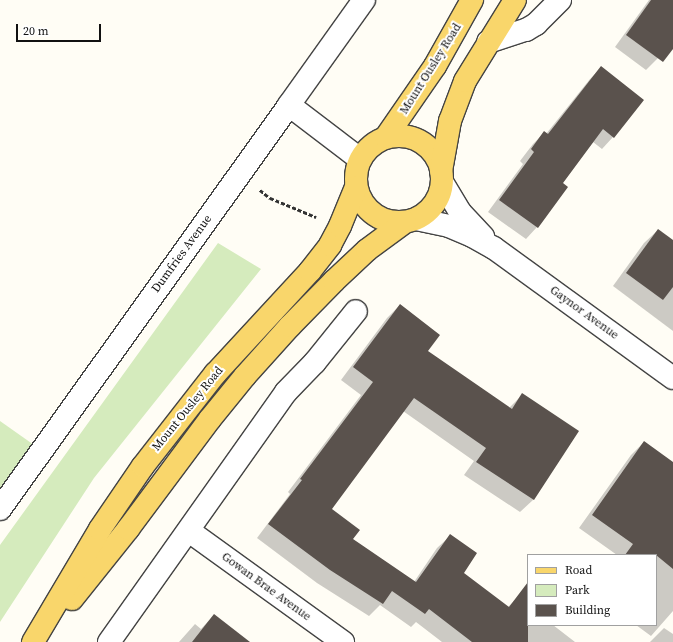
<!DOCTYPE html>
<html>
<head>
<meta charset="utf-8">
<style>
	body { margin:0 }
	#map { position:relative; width:673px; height:642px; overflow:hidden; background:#fffdf5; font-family:"Source Serif 4",serif }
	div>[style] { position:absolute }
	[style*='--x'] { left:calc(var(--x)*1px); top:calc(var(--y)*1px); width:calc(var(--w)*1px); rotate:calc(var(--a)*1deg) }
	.green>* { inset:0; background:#d5ebbd }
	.shadow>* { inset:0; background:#0003 }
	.building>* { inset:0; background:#5a524d }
	.path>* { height:2.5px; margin-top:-1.25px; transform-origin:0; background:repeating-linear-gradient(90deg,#333 0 4px,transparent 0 6px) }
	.roads { filter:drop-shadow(1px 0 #444) drop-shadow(-1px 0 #444) drop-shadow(0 1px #444) drop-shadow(0 -1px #444) }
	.minor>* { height:22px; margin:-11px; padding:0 11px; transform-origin:11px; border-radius:11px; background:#fff }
	.tertiary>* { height:22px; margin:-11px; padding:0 11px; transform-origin:11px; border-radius:11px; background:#fff }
	.primary>* { height:22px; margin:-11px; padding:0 11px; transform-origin:11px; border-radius:11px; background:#f9d66b }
	.primary>.ring { margin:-11px; padding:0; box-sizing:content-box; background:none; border:22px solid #f9d66b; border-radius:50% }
	span { translate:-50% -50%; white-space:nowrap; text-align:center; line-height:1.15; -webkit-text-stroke:4px #fff; paint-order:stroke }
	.street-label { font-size:12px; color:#111 }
	.legend { position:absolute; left:527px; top:554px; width:130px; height:72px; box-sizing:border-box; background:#fff; border:1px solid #a0a0a0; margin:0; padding:5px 7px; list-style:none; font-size:12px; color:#111 }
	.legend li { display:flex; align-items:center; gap:8px; height:20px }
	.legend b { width:20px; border:1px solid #a0a0a0 }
	.scale { position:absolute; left:16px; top:24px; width:85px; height:18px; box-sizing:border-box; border:2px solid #111; border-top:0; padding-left:5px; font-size:12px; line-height:14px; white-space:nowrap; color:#111; -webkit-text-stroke:3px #fff; paint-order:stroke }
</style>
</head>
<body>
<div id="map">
	<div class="green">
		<div style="clip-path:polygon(218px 243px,261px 269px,94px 478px,0 622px,0 545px)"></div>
		<div style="clip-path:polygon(0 421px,34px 445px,0 490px)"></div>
	</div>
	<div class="shadow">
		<div style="clip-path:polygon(649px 0,673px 0,673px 37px,658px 58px,646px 70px,615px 47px)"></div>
		<div style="clip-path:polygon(601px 68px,642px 100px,613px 137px,602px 149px,593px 142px,562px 184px,537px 227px,526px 239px,488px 212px,523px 164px,520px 161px,533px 144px,544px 133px,546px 134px,590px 79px)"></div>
		<div style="clip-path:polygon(658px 230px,673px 241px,673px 331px,613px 286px,644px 243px)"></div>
		<div style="clip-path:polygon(400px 305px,426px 351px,509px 408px,523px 394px,578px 431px,533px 500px,520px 512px,464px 475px,474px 461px,403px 411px,330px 509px,352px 539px,414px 582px,437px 548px,450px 536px,462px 573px,508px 607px,517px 598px,528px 606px,528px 625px,553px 625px,575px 642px,442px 642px,416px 622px,411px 627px,380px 605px,369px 616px,317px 583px,257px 538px,290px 494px,288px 492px,361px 395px,341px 380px,387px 318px)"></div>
		<div style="clip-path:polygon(644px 442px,673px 464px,673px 611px,651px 636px,636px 625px,656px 625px,656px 555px,617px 555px,579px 528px,631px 455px)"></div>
		<div style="clip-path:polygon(214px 615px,248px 642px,179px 642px,195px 624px,201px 629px)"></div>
		<div style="clip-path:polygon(664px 628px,673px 634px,673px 642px,650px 642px)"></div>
	</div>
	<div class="building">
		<div style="clip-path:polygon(651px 0,673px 0,673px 49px,663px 62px,626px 35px)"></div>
		<div style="clip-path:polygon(601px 66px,644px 100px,614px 138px,603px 129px,563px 183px,568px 187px,538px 228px,499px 200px,534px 152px,531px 149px,544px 131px,548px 134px)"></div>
		<div style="clip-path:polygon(658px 229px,673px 240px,673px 287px,663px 300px,626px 273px)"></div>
		<div style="clip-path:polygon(400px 304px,440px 335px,428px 351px,512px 409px,522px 393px,579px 431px,534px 500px,476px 462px,486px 448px,414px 398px,332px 509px,360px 530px,353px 539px,416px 582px,450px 534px,477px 553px,464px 573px,509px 607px,528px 582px,528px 642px,472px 642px,429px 609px,425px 614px,392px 591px,383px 604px,330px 570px,268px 524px,302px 480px,300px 479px,373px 382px,353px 367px)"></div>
		<div style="clip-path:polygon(644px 441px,673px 462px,673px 569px,656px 555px,625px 555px,633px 544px,592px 515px)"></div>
		<div style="clip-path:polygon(214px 614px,250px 642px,192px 642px)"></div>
	</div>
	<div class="path">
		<div style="--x:260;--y:190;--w:13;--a:39"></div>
		<div style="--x:270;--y:198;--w:50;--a:22.4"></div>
	</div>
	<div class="roads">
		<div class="minor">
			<div style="--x:488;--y:42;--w:40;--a:-18"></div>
			<div style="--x:526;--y:30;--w:12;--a:-31"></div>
			<div style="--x:536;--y:24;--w:34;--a:-45"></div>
			<div style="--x:289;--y:105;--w:129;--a:-54.5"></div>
			<div style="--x:442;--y:182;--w:35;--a:59"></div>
			<div style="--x:460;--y:212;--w:34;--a:47"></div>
			<div style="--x:416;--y:219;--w:34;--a:12"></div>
			<div style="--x:449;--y:226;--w:25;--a:23"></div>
			<div style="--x:472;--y:236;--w:25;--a:29"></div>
			<div style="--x:494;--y:248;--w:221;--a:36"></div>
			<div style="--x:189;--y:531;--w:190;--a:35.8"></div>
			<div style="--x:109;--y:642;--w:306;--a:-54.7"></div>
			<div style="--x:286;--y:392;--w:42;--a:-46"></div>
			<div style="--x:315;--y:362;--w:65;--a:-51.2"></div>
		</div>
		<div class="tertiary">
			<div style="--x:0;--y:509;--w:497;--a:-54.4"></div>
			<div style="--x:289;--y:105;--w:89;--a:37.3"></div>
		</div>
		<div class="primary">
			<div class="ring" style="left:356px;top:136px;width:64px;height:64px"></div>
			<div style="--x:386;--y:137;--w:86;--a:-55.4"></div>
			<div style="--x:435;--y:66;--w:76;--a:-60.7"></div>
			<div style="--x:441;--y:171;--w:51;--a:-79.8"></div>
			<div style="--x:450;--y:121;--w:43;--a:-69.4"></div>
			<div style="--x:465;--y:81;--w:95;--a:-58.3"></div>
			<div style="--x:72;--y:599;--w:90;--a:-51.3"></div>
			<div style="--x:128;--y:529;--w:137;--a:-53.3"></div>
			<div style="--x:210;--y:419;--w:55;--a:-50.9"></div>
			<div style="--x:245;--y:376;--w:67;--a:-48"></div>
			<div style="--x:290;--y:326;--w:63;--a:-45.6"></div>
			<div style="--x:334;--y:281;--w:45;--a:-43.2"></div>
			<div style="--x:367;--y:250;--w:47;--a:-36.4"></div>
			<div style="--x:33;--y:642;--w:131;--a:-59.3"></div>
			<div style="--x:100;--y:529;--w:76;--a:-55.7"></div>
			<div style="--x:143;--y:466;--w:117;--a:-52"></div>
			<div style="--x:215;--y:374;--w:140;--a:-47.3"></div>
			<div style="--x:310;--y:271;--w:33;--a:-52"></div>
			<div style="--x:330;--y:245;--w:21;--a:-62"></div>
			<div style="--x:340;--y:226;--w:42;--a:-67.7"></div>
		</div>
	</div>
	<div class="street-label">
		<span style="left:431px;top:69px;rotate:-58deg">Mount Ousley Road</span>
		<span style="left:182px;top:254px;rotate:-54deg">Dumfries Avenue</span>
		<span style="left:584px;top:313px;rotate:36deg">Gaynor Avenue</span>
		<span style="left:188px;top:409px;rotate:-51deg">Mount Ousley Road</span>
		<span style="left:266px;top:587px;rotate:36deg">Gowan Brae Avenue</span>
	</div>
	<ul class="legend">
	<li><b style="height:5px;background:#f9d66b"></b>Road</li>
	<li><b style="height:11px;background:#d5ebbd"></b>Park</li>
	<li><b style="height:11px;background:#5a524d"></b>Building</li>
	</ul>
	<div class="scale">20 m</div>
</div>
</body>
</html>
